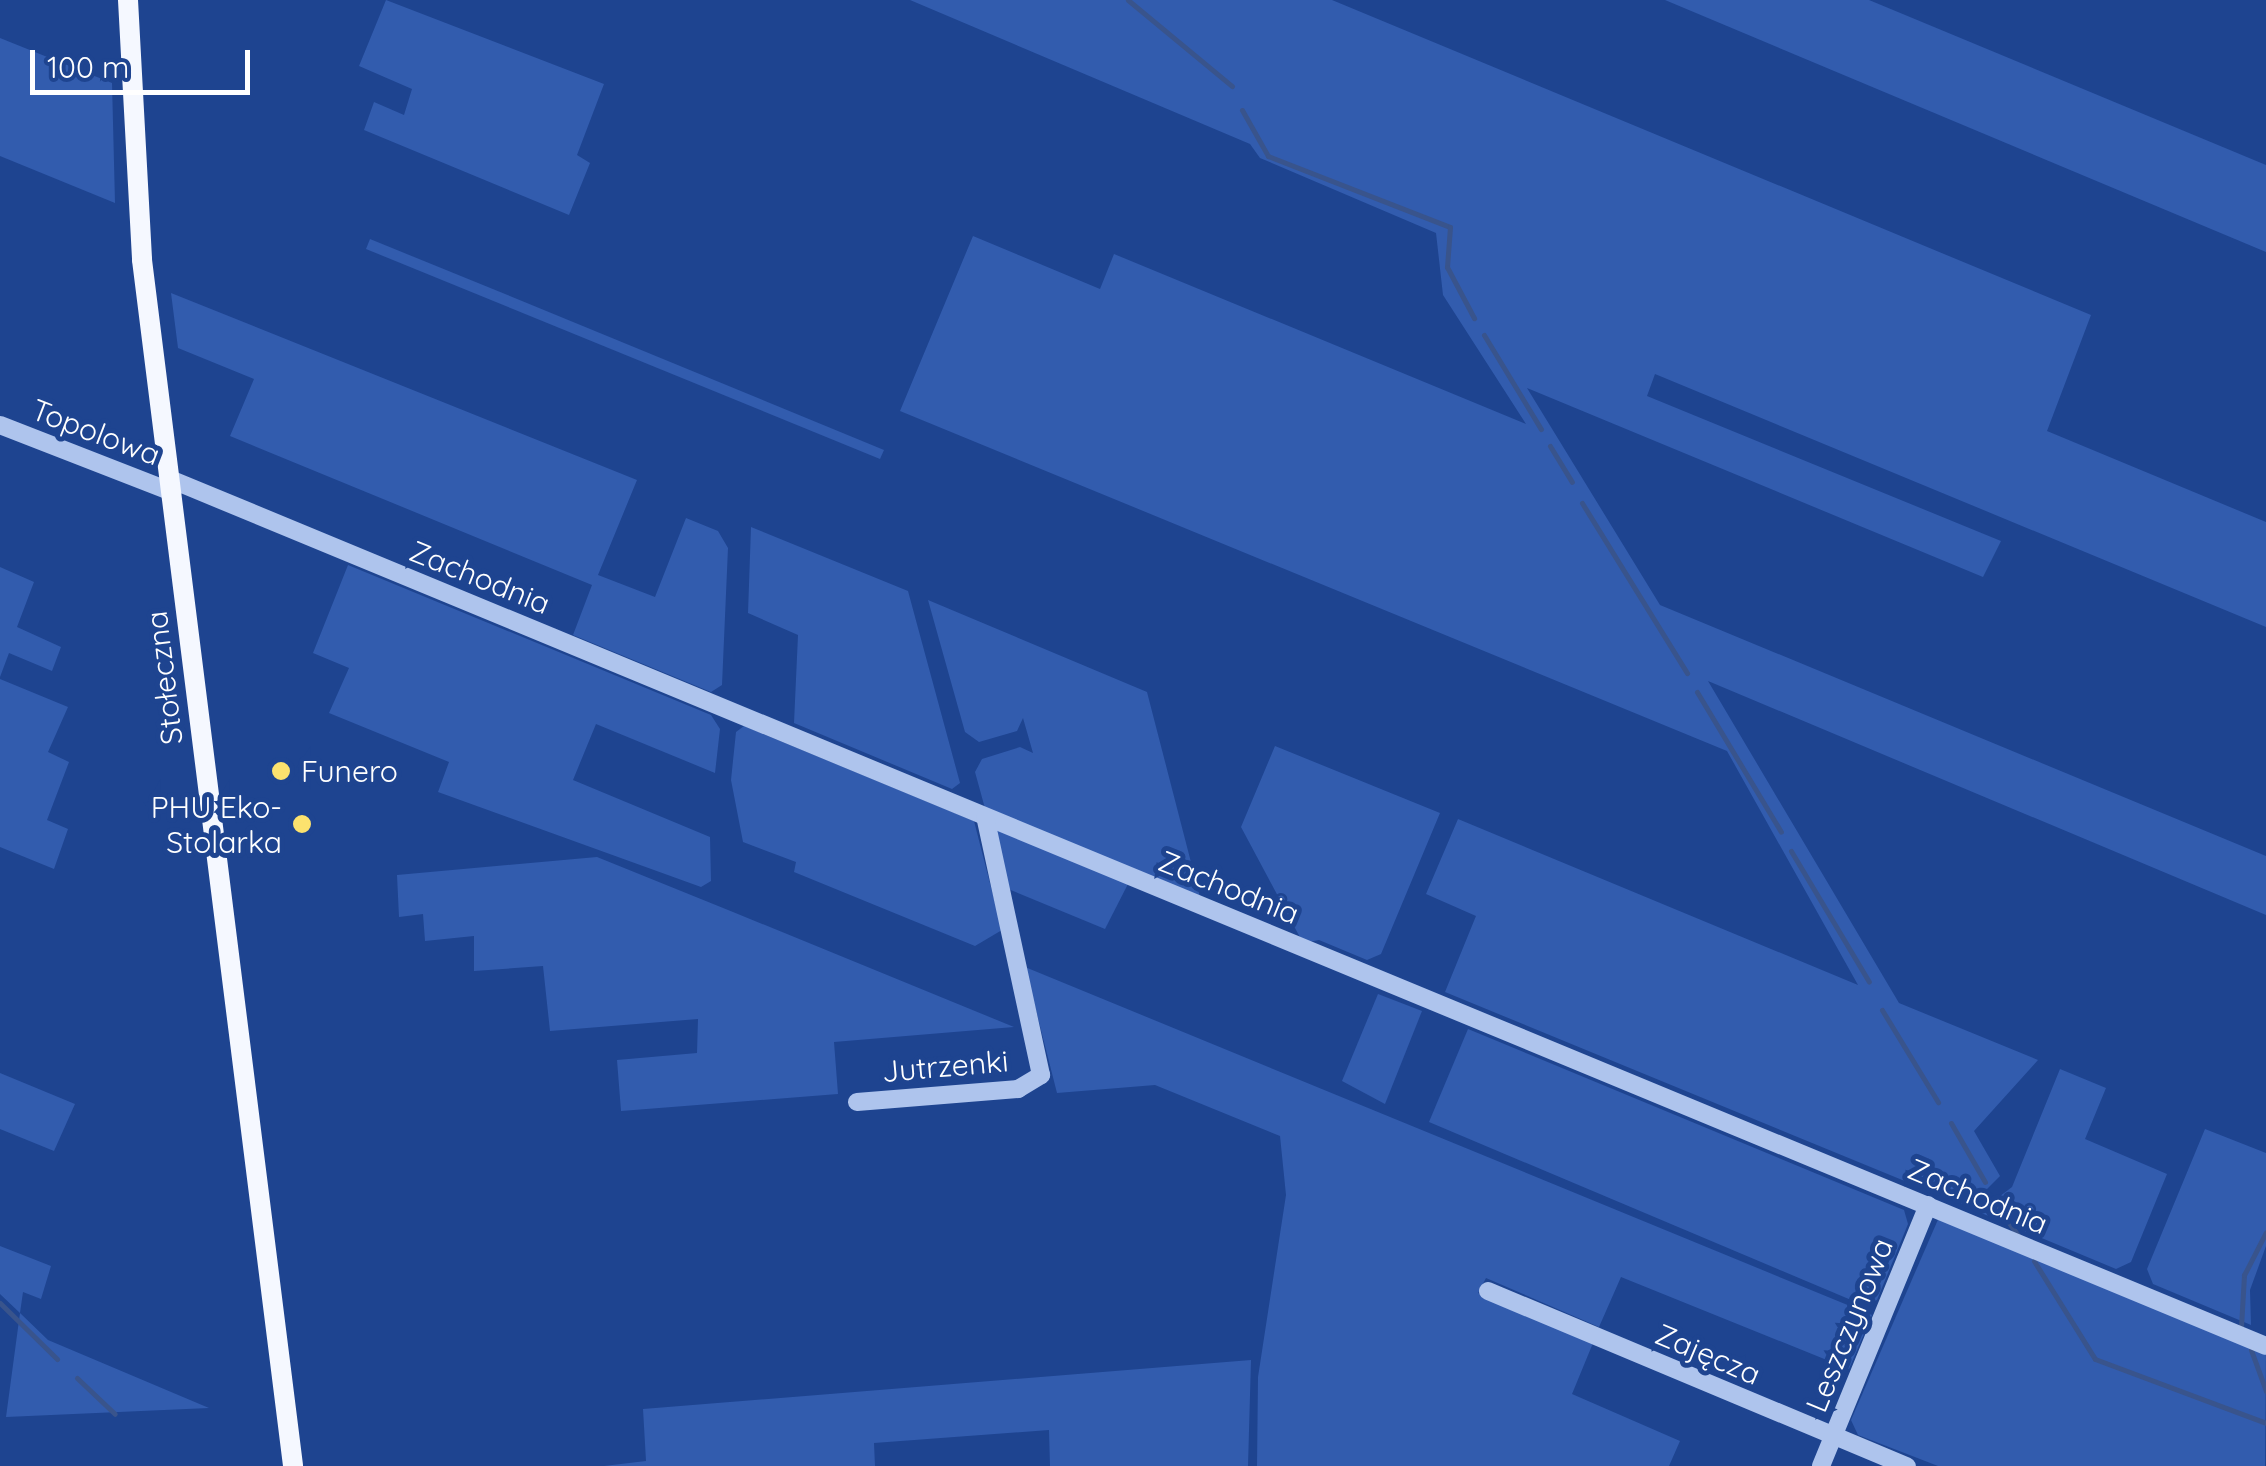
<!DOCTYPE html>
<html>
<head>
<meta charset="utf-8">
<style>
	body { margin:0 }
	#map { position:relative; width:2266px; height:1466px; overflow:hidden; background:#1e4490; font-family:Quicksand,sans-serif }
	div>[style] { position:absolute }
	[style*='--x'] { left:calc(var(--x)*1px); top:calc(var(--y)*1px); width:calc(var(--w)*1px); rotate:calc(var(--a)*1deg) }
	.green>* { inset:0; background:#325cae }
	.stream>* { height:5px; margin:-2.5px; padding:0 2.5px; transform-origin:2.5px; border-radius:2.5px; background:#39548c }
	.minor>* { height:18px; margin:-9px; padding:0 9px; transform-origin:9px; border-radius:9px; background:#aec4ed }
	.major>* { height:20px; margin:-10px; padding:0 10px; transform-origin:10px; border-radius:10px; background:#f5f8ff }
	.dots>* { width:28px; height:28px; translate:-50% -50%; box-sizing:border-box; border:5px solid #1e4490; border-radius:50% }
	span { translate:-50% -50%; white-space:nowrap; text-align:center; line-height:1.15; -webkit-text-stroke:10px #1e4490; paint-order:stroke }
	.street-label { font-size:30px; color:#fff }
	.poi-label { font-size:30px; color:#fff }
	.left { translate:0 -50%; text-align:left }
	.right { translate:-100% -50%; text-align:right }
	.scale { position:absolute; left:30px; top:50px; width:220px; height:45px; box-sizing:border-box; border:5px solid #fff; border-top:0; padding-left:12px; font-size:30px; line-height:35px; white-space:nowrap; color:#fff; -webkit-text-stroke:8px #1e4490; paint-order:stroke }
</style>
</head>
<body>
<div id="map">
	<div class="green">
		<div style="clip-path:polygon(386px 0,604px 84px,577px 155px,590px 163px,569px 215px,364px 130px,374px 102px,404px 115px,412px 89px,359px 66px)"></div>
		<div style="clip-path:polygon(910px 0,1332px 0,2091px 315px,2047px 431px,2266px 522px,2266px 627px,1655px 374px,1647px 396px,2001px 541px,1983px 577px,1527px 388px,1660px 605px,2266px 856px,2266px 915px,1708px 681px,1899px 1003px,2038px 1060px,1974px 1131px,2000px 1176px,1968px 1208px,1926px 1178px,1912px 1184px,1445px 992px,1476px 916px,1426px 894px,1458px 819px,1858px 985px,1727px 751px,900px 411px,973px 236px,1100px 289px,1114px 254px,1526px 424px,1443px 295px,1436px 233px,1260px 158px,1250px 144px)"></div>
		<div style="clip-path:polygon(1665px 0,1869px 0,2266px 165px,2266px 252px)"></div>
		<div style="clip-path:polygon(0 38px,112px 83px,115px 203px,0 156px)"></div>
		<div style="clip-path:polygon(370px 239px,522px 301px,884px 450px,880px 459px,366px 249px)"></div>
		<div style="clip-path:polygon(171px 293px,637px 480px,598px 575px,655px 597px,686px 518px,718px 531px,728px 548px,722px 685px,711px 692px,573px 635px,592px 585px,230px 436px,254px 379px,178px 348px)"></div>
		<div style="clip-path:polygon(751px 527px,908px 591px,960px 783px,952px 789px,794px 723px,798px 635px,748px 613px)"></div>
		<div style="clip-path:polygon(348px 565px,711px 715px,720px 729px,715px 773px,596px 724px,573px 780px,710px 837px,711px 881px,701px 887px,438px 792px,449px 762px,329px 713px,349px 668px,313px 653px)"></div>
		<div style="clip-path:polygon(0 567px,34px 582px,17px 627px,61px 647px,52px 671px,9px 653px,0 677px)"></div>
		<div style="clip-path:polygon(928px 600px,1147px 692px,1201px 901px,986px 812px,975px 772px,982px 759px,1020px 747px,1033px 753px,1023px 718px,1017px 731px,979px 742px,965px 732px)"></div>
		<div style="clip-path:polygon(0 679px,68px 707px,48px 752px,69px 762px,47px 820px,68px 829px,54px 869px,0 847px)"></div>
		<div style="clip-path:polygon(744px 726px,974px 821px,1002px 930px,975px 946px,794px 872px,796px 862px,743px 842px,731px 780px,736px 732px)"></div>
		<div style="clip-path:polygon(1275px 746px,1440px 813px,1381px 954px,1367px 960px,1319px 940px,1303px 943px,1241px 827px)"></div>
		<div style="clip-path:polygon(1002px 828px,1130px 880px,1105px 929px,1006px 888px,994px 833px)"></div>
		<div style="clip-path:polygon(597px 857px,733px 912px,1014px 1027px,834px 1042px,838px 1094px,621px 1111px,617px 1060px,697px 1053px,698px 1019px,550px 1031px,543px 966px,474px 971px,474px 936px,425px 941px,423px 914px,399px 917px,397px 875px)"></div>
		<div style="clip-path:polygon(1025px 967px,1872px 1315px,1849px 1369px,1621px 1277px,1599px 1327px,1486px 1278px,1478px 1293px,1593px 1343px,1572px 1394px,1680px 1441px,1669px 1466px,1257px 1466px,1258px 1377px,1286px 1195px,1280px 1136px,1155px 1085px,1057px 1093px)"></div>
		<div style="clip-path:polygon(1378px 994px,1422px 1011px,1385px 1104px,1342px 1081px)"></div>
		<div style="clip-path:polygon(1468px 1029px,1904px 1210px,1908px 1224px,1877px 1300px,1863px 1305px,1429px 1122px)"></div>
		<div style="clip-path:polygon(2060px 1069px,2106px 1088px,2085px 1139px,2167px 1174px,2131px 1262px,2116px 1269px,1979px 1212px,2012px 1187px)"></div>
		<div style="clip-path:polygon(0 1073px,75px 1104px,54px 1151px,0 1129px)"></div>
		<div style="clip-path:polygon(2205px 1129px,2266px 1153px,2266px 1246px,2250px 1290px,2251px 1325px,2153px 1284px,2147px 1269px)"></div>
		<div style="clip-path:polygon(1940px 1215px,2266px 1350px,2265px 1466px,1938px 1466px,1858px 1435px,1851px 1420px)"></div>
		<div style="clip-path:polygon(0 1246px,51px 1266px,41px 1299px,23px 1292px,20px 1313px,48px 1340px,209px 1408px,6px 1417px,20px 1313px,0 1294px)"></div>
		<div style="clip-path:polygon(1251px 1360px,1248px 1466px,1050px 1466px,1049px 1430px,874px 1443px,875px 1466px,604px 1466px,646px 1461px,643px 1409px)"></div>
	</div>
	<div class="stream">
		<div style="--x:1128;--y:0;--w:135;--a:39.6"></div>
		<div style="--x:1242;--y:110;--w:53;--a:60.5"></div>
		<div style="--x:1268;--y:156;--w:195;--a:21.3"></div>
		<div style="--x:1450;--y:227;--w:40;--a:94.3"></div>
		<div style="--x:1447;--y:267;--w:58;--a:62.1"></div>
		<div style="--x:1484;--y:335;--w:110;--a:58.8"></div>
		<div style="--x:1550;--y:446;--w:42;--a:58.6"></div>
		<div style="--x:1582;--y:503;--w:200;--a:58.3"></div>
		<div style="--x:1697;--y:692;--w:163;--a:59"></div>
		<div style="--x:1791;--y:851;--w:152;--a:59.2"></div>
		<div style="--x:1882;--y:1010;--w:108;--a:58.7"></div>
		<div style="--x:1951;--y:1123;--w:68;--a:60"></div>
		<div style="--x:1996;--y:1204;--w:39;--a:55"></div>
		<div style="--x:2034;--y:1261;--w:115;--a:58.1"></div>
		<div style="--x:2095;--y:1359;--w:183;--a:20.5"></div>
		<div style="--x:0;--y:1303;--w:80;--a:44.5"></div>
		<div style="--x:2241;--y:1327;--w:52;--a:-86.7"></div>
		<div style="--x:2244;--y:1275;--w:48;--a:-62.9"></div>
		<div style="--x:2251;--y:1350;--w:44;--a:69.9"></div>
		<div style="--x:77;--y:1378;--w:52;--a:43.5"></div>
	</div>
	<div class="minor">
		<div style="--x:0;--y:425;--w:185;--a:21.3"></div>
		<div style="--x:170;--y:479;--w:2268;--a:22.47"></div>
		<div style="--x:857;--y:1102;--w:162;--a:-4.6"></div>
		<div style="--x:1018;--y:1089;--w:27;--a:-31"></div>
		<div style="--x:1041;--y:1075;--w:264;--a:-102.2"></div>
		<div style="--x:1488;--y:1291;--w:454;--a:22.7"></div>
		<div style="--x:1821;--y:1466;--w:282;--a:-67.7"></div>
	</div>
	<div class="major">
		<div style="--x:128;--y:0;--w:260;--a:86.9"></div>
		<div style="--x:142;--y:260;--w:1215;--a:82.86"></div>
	</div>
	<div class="dots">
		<div style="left:281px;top:771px;background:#fce26e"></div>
		<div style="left:302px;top:824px;background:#fce26e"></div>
	</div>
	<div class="street-label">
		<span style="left:96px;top:432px;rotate:21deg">Topolowa</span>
		<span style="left:480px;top:577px;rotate:22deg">Zachodnia</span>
		<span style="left:164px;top:678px;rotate:-97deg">Stołeczna</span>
		<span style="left:1229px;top:887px;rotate:22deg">Zachodnia</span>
		<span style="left:945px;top:1066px;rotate:-5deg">Jutrzenki</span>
		<span style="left:1978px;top:1196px;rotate:23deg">Zachodnia</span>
		<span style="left:1849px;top:1325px;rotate:-68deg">Leszczynowa</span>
		<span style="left:1708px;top:1354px;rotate:23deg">Zajęcza</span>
	</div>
	<div class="poi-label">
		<span class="left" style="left:301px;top:771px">Funero</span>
		<span class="right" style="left:282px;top:824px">PHU Eko-<br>Stolarka</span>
	</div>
	<div class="scale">100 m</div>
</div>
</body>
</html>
